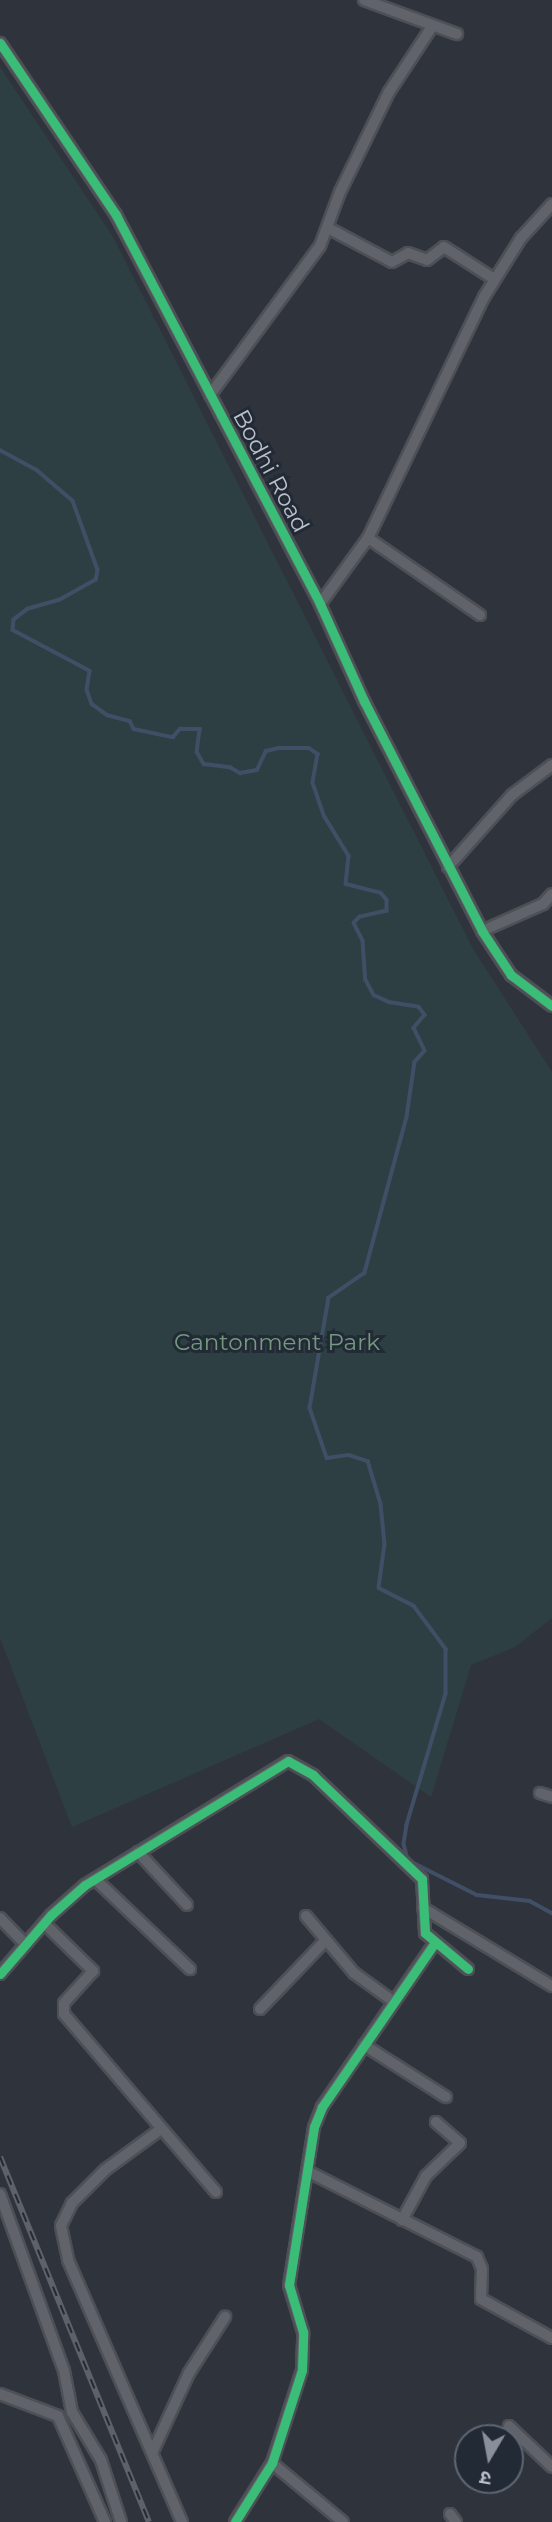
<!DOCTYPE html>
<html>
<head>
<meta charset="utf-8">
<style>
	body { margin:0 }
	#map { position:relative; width:552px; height:2522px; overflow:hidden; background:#2f343c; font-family:Montserrat,"Noto Sans Devanagari",sans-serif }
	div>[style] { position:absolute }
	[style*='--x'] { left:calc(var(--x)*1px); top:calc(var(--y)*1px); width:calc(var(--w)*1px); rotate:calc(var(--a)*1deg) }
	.green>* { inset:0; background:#2d3f42 }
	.stream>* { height:3.5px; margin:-1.75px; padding:0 1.75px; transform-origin:1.75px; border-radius:1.75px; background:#414f66 }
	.roads { filter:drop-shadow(2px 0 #4d5056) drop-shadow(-2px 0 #4d5056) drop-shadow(0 2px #4d5056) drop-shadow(0 -2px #4d5056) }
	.street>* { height:10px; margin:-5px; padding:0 5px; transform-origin:5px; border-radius:5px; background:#60636a }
	.rail>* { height:6px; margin-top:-3px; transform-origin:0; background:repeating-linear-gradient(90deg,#222a36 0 10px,#5e6168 0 20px); box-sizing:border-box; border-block:2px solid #5e6168 }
	.cycleway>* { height:9px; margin:-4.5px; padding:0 4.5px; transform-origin:4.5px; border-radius:4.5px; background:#3abd76 }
	span { translate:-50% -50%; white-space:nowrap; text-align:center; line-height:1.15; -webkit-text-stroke:6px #222a36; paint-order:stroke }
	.street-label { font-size:23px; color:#bbc1cb }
	.park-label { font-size:23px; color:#74997e }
	.north { position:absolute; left:454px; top:2424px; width:70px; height:70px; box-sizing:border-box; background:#222a36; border:2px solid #5f6672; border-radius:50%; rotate:190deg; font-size:19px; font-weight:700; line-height:28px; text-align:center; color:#bbc1cb }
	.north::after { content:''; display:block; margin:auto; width:24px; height:32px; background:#8a9099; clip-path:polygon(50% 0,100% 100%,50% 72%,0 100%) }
</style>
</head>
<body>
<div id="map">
	<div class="green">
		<div style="clip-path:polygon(0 67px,113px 237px,473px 949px,552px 1072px,552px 1618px,515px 1647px,471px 1665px,431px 1797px,319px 1719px,72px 1827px,0 1638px)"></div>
	</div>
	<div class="stream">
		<div style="--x:0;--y:450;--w:42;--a:28.4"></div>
		<div style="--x:37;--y:470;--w:48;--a:40.7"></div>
		<div style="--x:73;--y:501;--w:73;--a:70.1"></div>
		<div style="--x:98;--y:570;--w:10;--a:101"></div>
		<div style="--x:96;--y:580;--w:41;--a:150.9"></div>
		<div style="--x:60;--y:600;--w:33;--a:164"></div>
		<div style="--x:28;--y:609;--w:18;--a:142"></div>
		<div style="--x:14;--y:620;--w:10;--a:96"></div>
		<div style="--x:13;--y:630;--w:87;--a:28"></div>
		<div style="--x:90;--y:671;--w:19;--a:99"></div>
		<div style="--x:87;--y:690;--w:15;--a:70"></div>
		<div style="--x:92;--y:704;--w:19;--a:36"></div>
		<div style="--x:107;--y:715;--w:24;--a:15"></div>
		<div style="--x:130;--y:721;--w:9;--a:63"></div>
		<div style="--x:134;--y:729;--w:40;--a:12"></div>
		<div style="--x:173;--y:737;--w:11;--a:-49"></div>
		<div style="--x:180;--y:729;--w:20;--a:0"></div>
		<div style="--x:200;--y:729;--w:23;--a:97"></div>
		<div style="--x:197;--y:752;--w:14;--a:60"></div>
		<div style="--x:204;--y:764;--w:26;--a:7"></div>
		<div style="--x:230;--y:767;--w:12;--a:31"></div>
		<div style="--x:240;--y:773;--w:17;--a:-10"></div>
		<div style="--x:257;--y:770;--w:21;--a:-65"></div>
		<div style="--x:266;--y:751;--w:13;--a:-13"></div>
		<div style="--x:279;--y:748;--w:30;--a:0"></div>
		<div style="--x:309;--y:748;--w:11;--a:34"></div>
		<div style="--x:318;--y:754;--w:29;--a:100"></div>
		<div style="--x:313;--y:783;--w:36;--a:71"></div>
		<div style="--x:325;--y:817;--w:46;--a:58.4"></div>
		<div style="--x:349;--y:856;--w:28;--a:96"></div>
		<div style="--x:346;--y:884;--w:36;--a:14"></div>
		<div style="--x:381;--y:893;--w:9;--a:49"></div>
		<div style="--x:387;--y:900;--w:11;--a:90"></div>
		<div style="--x:387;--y:911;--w:28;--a:167"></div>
		<div style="--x:360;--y:917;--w:8;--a:135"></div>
		<div style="--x:354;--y:923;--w:20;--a:63"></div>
		<div style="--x:363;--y:941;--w:39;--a:86"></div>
		<div style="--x:366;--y:980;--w:17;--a:62"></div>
		<div style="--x:374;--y:995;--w:17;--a:25"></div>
		<div style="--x:389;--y:1002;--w:30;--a:9"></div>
		<div style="--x:419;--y:1007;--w:10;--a:53"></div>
		<div style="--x:425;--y:1015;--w:17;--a:130"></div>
		<div style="--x:414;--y:1028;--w:25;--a:64"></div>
		<div style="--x:425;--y:1051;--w:15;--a:132"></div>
		<div style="--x:415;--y:1062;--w:56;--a:98.3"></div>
		<div style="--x:407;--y:1117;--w:162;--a:105.1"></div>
		<div style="--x:365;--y:1273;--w:44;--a:145.2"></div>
		<div style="--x:329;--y:1298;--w:112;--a:99.8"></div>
		<div style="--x:310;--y:1408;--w:53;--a:71.2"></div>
		<div style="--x:327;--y:1458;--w:22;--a:-8"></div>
		<div style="--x:349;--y:1455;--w:20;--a:18"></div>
		<div style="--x:368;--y:1461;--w:45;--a:73.2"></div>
		<div style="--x:381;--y:1504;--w:40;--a:84.3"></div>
		<div style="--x:385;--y:1544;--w:44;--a:97.8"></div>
		<div style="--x:379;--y:1588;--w:39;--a:27"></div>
		<div style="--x:414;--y:1606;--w:54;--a:53.3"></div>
		<div style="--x:446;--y:1649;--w:45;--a:90"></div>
		<div style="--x:446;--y:1694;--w:137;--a:106.6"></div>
		<div style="--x:407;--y:1825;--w:19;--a:99"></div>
		<div style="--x:404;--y:1844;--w:16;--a:76"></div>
		<div style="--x:408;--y:1860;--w:77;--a:26.9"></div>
		<div style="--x:477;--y:1895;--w:53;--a:6.5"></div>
		<div style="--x:530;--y:1901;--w:25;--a:29"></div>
	</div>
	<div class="roads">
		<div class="street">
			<div style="--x:364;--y:0;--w:99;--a:20.1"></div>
			<div style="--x:0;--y:43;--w:207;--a:56"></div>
			<div style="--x:116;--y:215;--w:439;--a:62.3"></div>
			<div style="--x:320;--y:604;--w:107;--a:65.6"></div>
			<div style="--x:364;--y:701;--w:259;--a:62.8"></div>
			<div style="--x:482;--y:931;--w:53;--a:56.6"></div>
			<div style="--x:511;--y:975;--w:51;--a:37.1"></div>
			<div style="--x:330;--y:229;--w:70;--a:28"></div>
			<div style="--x:392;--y:262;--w:18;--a:-29"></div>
			<div style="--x:408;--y:253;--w:20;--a:20"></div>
			<div style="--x:427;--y:260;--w:21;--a:-37"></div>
			<div style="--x:444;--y:247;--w:59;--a:32.6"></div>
			<div style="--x:210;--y:395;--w:185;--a:-53.6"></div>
			<div style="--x:320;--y:246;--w:58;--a:-69.7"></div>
			<div style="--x:340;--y:192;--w:111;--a:-63.9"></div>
			<div style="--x:389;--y:92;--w:77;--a:-56.7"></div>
			<div style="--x:368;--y:538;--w:136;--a:34.5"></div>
			<div style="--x:320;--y:604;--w:82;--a:-54"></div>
			<div style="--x:368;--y:538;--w:267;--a:-64.3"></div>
			<div style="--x:484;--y:297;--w:70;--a:-57.9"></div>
			<div style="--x:521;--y:238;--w:46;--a:-47.6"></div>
			<div style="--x:448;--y:867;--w:96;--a:-48.4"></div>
			<div style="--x:512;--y:795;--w:50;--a:-36.9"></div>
			<div style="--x:482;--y:931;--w:67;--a:-23.9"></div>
			<div style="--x:543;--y:904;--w:13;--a:-48"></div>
			<div style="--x:540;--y:1793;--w:13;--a:18"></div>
			<div style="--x:138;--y:1852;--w:72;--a:47.2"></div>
			<div style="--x:95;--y:1879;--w:131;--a:43.5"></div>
			<div style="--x:423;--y:1908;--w:151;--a:31.2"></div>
			<div style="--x:306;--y:1916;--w:75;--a:49.9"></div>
			<div style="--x:354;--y:1973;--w:49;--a:35.9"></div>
			<div style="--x:0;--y:1918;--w:36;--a:46"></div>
			<div style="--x:44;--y:1923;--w:69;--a:44.4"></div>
			<div style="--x:93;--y:1971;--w:43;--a:132.2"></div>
			<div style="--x:64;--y:2003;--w:11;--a:90"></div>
			<div style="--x:64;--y:2014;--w:234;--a:49.5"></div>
			<div style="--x:0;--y:1974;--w:78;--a:-49.2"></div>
			<div style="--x:51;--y:1915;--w:45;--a:-41.4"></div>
			<div style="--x:85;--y:1885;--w:238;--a:-31.4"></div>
			<div style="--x:288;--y:1761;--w:29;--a:29"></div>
			<div style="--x:313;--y:1775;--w:151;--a:43.7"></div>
			<div style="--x:422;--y:1879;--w:54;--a:86.8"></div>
			<div style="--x:425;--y:1933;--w:56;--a:39.9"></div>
			<div style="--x:260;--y:2009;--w:95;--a:-46.3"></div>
			<div style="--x:364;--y:2045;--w:97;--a:32.4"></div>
			<div style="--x:161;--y:2129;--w:69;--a:143.8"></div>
			<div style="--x:105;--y:2170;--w:47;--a:135"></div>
			<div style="--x:72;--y:2203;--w:25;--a:116"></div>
			<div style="--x:61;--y:2226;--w:35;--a:78"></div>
			<div style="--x:68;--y:2260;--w:286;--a:66.5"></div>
			<div style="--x:309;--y:2172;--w:188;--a:26.8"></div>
			<div style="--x:477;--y:2257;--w:13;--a:67"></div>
			<div style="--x:482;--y:2269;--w:30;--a:92"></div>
			<div style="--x:481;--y:2299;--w:81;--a:28.8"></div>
			<div style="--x:0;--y:2194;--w:188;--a:70.1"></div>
			<div style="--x:64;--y:2371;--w:42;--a:79"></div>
			<div style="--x:72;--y:2412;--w:56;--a:58.9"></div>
			<div style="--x:101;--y:2460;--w:65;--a:72.1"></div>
			<div style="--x:402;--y:2220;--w:50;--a:-61.4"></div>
			<div style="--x:426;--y:2176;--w:47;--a:-44.1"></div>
			<div style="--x:460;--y:2143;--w:32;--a:-139"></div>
			<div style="--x:0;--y:2394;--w:62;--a:20.8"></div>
			<div style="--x:58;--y:2416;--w:116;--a:66.1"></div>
			<div style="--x:509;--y:2426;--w:59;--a:43.6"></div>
			<div style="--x:153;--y:2451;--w:86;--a:-65.2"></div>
			<div style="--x:189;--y:2373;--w:67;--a:-57.3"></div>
			<div style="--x:272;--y:2463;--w:92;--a:39.7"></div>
			<div style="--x:450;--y:2514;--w:10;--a:53"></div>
			<div style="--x:235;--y:2522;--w:70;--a:-57.9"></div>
			<div style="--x:272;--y:2463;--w:98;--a:-72.1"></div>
			<div style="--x:302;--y:2370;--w:38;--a:-88"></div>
			<div style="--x:303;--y:2332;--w:49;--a:-106.6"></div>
			<div style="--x:289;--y:2285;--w:160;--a:-81"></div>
			<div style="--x:314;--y:2127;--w:22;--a:-68"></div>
			<div style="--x:322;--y:2107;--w:198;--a:-55.5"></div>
		</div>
	</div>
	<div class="rail">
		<div style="--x:0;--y:2157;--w:394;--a:67.8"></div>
	</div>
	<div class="cycleway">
		<div style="--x:0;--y:43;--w:207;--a:56"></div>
		<div style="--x:116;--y:215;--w:439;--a:62.3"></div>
		<div style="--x:320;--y:604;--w:107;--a:65.6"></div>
		<div style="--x:364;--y:701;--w:259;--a:62.8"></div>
		<div style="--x:482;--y:931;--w:53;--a:56.6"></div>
		<div style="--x:511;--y:975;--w:51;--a:37.1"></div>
		<div style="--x:0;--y:1974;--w:78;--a:-49.2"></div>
		<div style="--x:51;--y:1915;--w:45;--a:-41.4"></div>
		<div style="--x:85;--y:1885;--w:238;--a:-31.4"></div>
		<div style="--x:288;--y:1761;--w:29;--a:29"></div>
		<div style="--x:313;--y:1775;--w:151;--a:43.7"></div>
		<div style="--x:422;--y:1879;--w:54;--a:86.8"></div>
		<div style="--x:425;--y:1933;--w:56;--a:39.9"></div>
		<div style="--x:235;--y:2522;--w:70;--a:-57.9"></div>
		<div style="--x:272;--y:2463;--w:98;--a:-72.1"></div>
		<div style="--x:302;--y:2370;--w:38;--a:-88"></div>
		<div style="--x:303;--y:2332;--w:49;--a:-106.6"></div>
		<div style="--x:289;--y:2285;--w:160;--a:-81"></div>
		<div style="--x:314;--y:2127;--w:22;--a:-68"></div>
		<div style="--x:322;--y:2107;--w:198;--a:-55.5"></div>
	</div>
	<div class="street-label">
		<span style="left:271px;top:471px;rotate:62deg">Bodhi Road</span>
	</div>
	<div class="park-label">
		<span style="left:277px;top:1342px">Cantonment Park</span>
	</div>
	<div class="north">उ</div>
</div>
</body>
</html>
